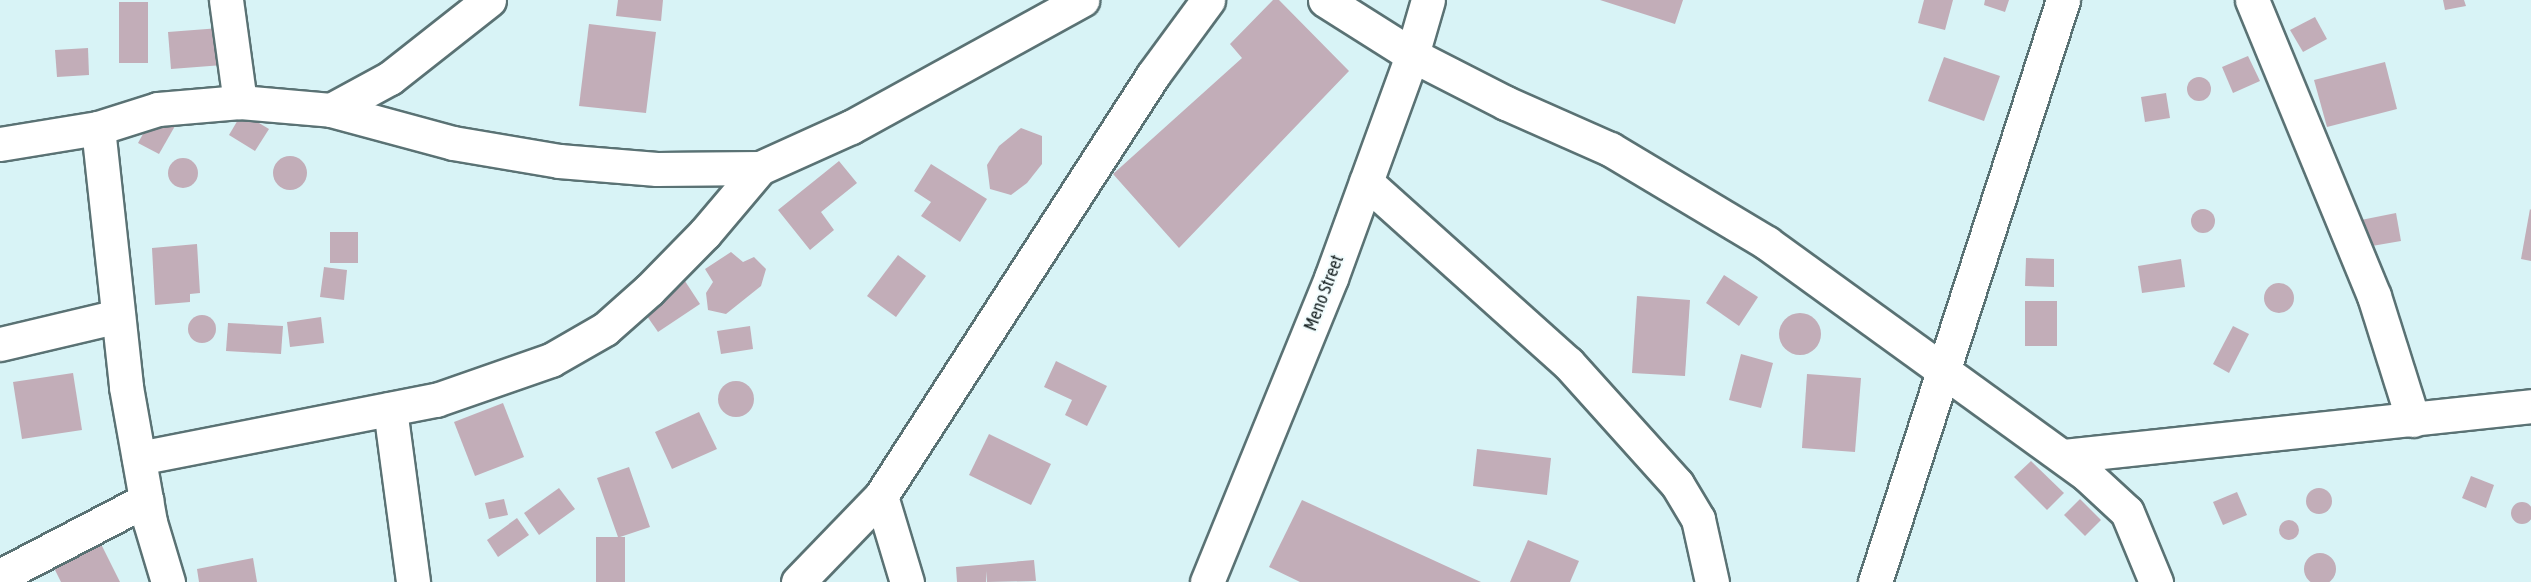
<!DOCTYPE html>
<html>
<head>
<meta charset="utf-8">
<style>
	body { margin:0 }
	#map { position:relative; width:2531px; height:582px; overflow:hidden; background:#d8f3f6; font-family:"Asap Condensed",sans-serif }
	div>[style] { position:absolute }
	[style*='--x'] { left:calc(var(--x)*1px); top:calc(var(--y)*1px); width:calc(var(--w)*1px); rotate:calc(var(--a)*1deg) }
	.building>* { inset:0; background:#c2adb8 }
	.round { border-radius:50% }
	.roads { filter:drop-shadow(2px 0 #5a7274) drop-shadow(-2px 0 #5a7274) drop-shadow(0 2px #5a7274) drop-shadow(0 -2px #5a7274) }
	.minor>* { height:33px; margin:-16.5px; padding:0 16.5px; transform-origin:16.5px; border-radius:16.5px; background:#fff }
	span { translate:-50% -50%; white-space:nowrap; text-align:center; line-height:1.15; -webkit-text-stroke:4.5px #f2fdfe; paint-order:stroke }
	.street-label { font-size:18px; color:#172122 }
</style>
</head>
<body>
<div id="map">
	<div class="building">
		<div style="clip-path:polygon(618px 0,663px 0,661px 21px,616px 16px)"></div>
		<div style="clip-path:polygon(1273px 0,1279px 0,1349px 71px,1179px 248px,1113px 174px,1242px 58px,1230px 44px)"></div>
		<div style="clip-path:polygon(1600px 0,1683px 0,1675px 24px)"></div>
		<div style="clip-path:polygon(1924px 0,1953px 0,1945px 30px,1918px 23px)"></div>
		<div style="clip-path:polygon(1985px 0,2009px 0,2005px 12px,1984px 5px)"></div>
		<div style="clip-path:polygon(2443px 0,2464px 0,2466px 6px,2445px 10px)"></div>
		<div style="clip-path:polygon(119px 2px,148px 2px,148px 63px,119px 63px)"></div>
		<div style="clip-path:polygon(2315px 17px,2327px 39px,2303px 52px,2290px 30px)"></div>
		<div style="clip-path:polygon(589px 24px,656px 32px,646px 113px,579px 106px)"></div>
		<div style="clip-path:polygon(220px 28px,223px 65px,171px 69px,168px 32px)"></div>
		<div style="clip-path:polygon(88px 48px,89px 75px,57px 77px,55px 50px)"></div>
		<div style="clip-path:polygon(2248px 56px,2260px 81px,2233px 93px,2222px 67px)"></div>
		<div style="clip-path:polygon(1944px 57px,2000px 76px,1984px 121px,1928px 101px)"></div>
		<div style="clip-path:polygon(2385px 62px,2397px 109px,2327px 127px,2314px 80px)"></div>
		<div class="round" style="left:2187px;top:77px;width:24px;height:24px"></div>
		<div style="clip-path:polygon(2166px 93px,2170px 118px,2145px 122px,2141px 97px)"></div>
		<div style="clip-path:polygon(242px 113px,269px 129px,255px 151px,229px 135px)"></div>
		<div style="clip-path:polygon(154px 114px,175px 126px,159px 154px,138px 143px)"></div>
		<div style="clip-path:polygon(1021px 128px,1042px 136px,1042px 164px,1027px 183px,1011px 195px,990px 189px,987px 165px,999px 146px)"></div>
		<div class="round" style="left:273px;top:156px;width:34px;height:34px"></div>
		<div class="round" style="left:168px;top:158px;width:30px;height:30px"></div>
		<div style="clip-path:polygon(839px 161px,857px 183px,821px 212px,834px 230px,810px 250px,778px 210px)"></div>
		<div style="clip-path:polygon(931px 164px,987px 199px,960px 242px,921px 216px,931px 202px,914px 191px)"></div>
		<div style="clip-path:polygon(2530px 209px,2531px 210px,2531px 261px,2521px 259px)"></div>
		<div class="round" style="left:2191px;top:209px;width:24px;height:24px"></div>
		<div style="clip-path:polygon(2396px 213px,2401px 241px,2366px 247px,2361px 220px)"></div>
		<div style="clip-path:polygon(330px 232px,358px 232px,358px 263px,330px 263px)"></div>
		<div style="clip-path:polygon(197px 244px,200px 293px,190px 294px,190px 302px,155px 305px,152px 248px)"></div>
		<div style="clip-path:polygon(731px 252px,743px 262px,754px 257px,766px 269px,761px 286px,726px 314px,708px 310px,706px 293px,713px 282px,705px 269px)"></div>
		<div style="clip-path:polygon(898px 255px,926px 276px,896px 317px,867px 296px)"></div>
		<div style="clip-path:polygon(2026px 258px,2054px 259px,2054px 287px,2025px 286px)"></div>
		<div style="clip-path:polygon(2181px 259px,2185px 287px,2142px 293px,2138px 266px)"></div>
		<div style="clip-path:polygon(324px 267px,347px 270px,344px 300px,320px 297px)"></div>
		<div style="clip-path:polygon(1724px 275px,1758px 297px,1739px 326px,1706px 303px)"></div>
		<div style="clip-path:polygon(683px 278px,700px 304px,658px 332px,640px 306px)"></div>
		<div class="round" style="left:2264px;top:283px;width:30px;height:30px"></div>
		<div style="clip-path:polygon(1637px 296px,1690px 300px,1685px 376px,1632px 373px)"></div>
		<div style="clip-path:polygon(2025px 301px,2057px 301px,2057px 346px,2025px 346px)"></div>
		<div class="round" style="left:1779px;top:313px;width:42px;height:42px"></div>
		<div class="round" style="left:188px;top:315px;width:28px;height:28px"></div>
		<div style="clip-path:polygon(321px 317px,324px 343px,290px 347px,287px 322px)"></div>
		<div style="clip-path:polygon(228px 323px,283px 326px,281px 354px,226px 351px)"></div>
		<div style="clip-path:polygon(750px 326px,753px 349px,721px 354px,717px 331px)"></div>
		<div style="clip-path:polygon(2233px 326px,2249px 334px,2229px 373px,2213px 364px)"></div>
		<div style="clip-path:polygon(1741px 354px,1773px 363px,1761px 408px,1729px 400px)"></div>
		<div style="clip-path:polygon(1056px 361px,1107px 386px,1087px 426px,1065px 415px,1072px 400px,1044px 387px)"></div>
		<div style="clip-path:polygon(73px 373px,82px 430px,22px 439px,13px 382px)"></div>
		<div style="clip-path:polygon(1807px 374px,1861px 378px,1855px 452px,1802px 448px)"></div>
		<div class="round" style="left:718px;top:381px;width:36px;height:36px"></div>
		<div style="clip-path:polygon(503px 403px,524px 457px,475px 476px,454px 422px)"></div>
		<div style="clip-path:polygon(699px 412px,717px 449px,672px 469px,655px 432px)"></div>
		<div style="clip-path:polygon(989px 434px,1051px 464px,1031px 505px,969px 475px)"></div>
		<div style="clip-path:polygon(1477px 449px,1551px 458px,1547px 495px,1473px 486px)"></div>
		<div style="clip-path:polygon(2031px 461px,2064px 493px,2047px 510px,2014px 477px)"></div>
		<div style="clip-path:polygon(629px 467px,650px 527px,620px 537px,625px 537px,625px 582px,596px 582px,596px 537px,618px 537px,597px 478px)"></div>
		<div style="clip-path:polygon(2471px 476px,2494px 485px,2486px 508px,2462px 498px)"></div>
		<div style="clip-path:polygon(559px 488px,575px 509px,539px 535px,524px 513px)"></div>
		<div class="round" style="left:2306px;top:488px;width:26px;height:26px"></div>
		<div style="clip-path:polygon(2237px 492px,2247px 515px,2223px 525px,2213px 502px)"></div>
		<div style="clip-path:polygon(504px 499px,508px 515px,489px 519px,485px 503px)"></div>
		<div style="clip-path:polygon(2080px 499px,2101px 520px,2085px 536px,2064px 515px)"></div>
		<div style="clip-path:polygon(1302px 500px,1481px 582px,1300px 582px,1269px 567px)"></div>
		<div class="round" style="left:2511px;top:502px;width:22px;height:22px"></div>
		<div style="clip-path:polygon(517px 518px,529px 535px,498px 557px,487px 540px)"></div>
		<div class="round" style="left:2279px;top:520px;width:20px;height:20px"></div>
		<div style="clip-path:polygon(1528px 540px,1579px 561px,1570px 582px,1510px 582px)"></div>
		<div style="clip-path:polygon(100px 542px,120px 582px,61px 582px,53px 566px)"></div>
		<div class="round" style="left:2304px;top:553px;width:32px;height:32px"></div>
		<div style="clip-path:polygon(253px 558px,257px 582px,199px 582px,197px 569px)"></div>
		<div style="clip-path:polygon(1034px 560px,1036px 581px,987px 582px,986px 571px,986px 582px,957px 582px,956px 567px)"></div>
	</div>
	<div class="roads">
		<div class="minor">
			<div style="--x:226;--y:0;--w:103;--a:82.2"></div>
			<div style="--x:1325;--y:0;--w:103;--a:32.3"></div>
			<div style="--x:1412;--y:55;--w:106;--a:27.1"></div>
			<div style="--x:1506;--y:103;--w:114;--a:23.9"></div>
			<div style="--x:1610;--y:149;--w:183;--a:30.9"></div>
			<div style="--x:1767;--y:243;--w:395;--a:35.9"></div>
			<div style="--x:2087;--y:475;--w:54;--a:42.8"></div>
			<div style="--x:2127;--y:512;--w:76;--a:67.5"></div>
			<div style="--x:2252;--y:0;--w:320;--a:67.6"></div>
			<div style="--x:2374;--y:296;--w:130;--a:72.5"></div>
			<div style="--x:331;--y:110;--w:67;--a:-28.5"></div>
			<div style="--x:390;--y:78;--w:126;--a:-38.2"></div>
			<div style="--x:98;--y:128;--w:261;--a:83.8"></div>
			<div style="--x:126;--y:387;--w:137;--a:79.9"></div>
			<div style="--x:150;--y:522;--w:63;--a:73.3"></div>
			<div style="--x:0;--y:144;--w:99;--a:-9.3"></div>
			<div style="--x:98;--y:128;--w:63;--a:-17.6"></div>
			<div style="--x:158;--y:109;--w:82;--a:-4.9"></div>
			<div style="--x:240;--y:102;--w:91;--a:5"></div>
			<div style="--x:331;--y:110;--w:126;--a:15.1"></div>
			<div style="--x:453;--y:143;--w:108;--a:9.6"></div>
			<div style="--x:559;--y:161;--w:98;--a:4.7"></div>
			<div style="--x:657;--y:169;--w:103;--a:-0.6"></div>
			<div style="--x:760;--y:168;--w:100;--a:-24.3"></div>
			<div style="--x:851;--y:127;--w:264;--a:-28.8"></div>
			<div style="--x:1366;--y:182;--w:271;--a:41.9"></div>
			<div style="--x:1568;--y:363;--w:163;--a:48"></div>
			<div style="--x:1677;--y:484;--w:41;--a:59"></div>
			<div style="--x:1698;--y:519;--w:65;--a:77.5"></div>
			<div style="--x:0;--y:344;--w:121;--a:-13.3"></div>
			<div style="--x:390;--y:409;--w:175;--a:82.4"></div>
			<div style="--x:2064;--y:456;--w:470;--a:-6.1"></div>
			<div style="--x:139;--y:458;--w:303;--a:-11.1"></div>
			<div style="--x:436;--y:400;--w:122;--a:-19.2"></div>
			<div style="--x:551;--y:360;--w:62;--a:-29.9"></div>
			<div style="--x:605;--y:329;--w:59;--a:-41.6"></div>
			<div style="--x:649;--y:290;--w:80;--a:-45.5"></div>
			<div style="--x:705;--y:233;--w:85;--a:-49.8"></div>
			<div style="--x:881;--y:496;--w:90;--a:73.2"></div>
			<div style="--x:0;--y:576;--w:165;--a:-27.5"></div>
			<div style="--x:798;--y:582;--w:120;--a:-46"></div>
			<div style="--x:881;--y:496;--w:501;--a:-57.13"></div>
			<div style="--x:1153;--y:75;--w:93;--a:-53.7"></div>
			<div style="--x:1207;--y:582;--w:328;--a:-67.8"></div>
			<div style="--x:1331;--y:278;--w:237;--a:-70"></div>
			<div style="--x:1412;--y:55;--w:57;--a:-73.8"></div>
			<div style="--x:1875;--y:582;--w:612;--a:-72.1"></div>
		</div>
	</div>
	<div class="street-label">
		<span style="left:1324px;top:293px;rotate:-69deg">Meno Street</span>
	</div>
</div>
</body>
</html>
